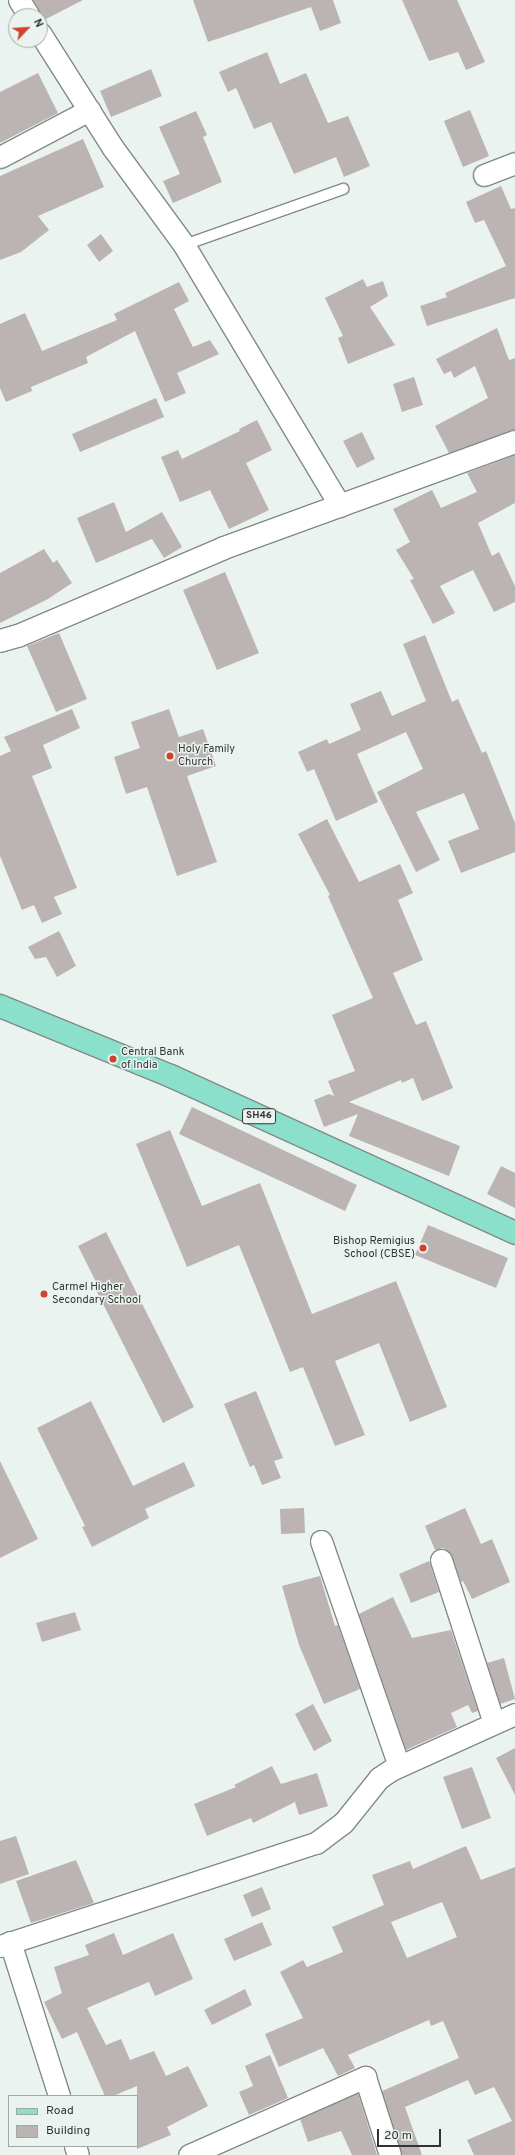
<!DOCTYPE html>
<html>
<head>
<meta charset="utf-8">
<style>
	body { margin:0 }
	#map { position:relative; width:515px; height:2155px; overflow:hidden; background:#ebf3f0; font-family:Overpass,sans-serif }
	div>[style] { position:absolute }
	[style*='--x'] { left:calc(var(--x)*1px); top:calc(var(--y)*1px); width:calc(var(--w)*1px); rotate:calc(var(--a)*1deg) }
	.building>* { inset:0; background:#bcb4b2 }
	.roads { filter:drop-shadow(1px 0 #838a88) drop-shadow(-1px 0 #838a88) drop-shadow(0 1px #838a88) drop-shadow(0 -1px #838a88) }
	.service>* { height:10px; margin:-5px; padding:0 5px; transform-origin:5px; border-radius:5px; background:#fff }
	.minor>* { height:21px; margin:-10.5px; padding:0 10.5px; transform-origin:10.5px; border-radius:10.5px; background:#fff }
	.tertiary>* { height:22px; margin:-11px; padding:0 11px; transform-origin:11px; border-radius:11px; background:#fff }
	.primary>* { height:22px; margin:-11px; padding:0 11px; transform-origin:11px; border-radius:11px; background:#8ae0ca }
	.dots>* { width:11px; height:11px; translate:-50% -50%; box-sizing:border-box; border:2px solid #ebf3f0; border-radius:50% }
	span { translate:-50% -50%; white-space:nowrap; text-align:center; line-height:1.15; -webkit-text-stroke:3px #ebf3f0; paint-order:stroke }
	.shield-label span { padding:1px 3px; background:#ebf3f0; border:1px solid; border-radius:3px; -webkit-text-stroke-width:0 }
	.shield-label { font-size:10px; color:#313433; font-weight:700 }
	.poi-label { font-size:11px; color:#313433 }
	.left { translate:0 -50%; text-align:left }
	.right { translate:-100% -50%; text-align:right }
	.legend { position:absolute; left:8px; top:2095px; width:130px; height:52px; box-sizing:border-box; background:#ebf3f0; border:1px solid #a1a7a4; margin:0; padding:5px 7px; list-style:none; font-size:12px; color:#313433 }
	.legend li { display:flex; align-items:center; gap:8px; height:20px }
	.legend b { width:20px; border:1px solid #a1a7a4 }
	.north { position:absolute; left:8px; top:8px; width:40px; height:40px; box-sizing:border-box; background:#ebf3f0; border:1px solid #a1a7a4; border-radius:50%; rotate:65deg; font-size:11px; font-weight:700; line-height:16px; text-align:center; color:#313433 }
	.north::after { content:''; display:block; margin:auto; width:14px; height:18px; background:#cf432c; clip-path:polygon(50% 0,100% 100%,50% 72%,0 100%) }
	.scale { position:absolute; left:377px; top:2129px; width:64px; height:18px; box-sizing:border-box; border:2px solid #313433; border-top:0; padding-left:5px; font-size:12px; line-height:14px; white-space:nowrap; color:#313433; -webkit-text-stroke:3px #ebf3f0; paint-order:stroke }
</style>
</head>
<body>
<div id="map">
	<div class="building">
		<div style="clip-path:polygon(33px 0,83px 0,46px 19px,40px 19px,39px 10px)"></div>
		<div style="clip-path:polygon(193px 0,333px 0,341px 23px,320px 31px,311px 7px,208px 42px)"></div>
		<div style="clip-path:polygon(402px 0,457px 0,485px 62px,466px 70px,458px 52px,429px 61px)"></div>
		<div style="clip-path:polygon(267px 52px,280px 84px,306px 73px,328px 123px,348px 116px,370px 166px,344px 177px,336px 157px,294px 174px,271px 122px,254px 129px,236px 88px,228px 92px,219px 72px)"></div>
		<div style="clip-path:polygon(151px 69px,162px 96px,111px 117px,100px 91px)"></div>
		<div style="clip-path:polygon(38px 73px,58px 113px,0 143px,0 92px)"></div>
		<div style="clip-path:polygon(470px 110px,489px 156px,463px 167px,444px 121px)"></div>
		<div style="clip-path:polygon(196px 111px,207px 135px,203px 137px,222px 182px,173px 203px,163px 181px,180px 174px,159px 127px)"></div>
		<div style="clip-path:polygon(83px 139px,104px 187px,38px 216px,49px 230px,21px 252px,0 260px,0 176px)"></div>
		<div style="clip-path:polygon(501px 186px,511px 209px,515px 208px,515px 298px,427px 326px,420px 306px,447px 297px,445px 293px,506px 266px,484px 220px,475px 223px,466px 202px)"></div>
		<div style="clip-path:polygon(101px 234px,113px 251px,99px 262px,87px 245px)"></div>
		<div style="clip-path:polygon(363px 279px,367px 287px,383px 281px,388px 296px,370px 307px,395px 345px,348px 364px,338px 338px,343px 336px,325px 298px)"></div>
		<div style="clip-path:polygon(179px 282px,189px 301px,174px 309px,193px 347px,210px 340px,219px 354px,177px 373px,186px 393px,165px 402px,135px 331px,86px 357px,88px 363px,31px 387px,32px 391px,6px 402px,0 388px,0 324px,25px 313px,42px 351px,117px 320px,114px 314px)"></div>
		<div style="clip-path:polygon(497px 328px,509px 360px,515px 358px,515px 430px,449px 453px,435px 426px,488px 398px,475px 366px,454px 378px,451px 371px,444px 374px,436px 359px)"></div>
		<div style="clip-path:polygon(414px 377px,423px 405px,402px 412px,393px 384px)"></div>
		<div style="clip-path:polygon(156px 398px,164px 417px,80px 452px,72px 434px)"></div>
		<div style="clip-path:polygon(257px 420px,272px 450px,246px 463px,269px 510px,229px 529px,210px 490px,180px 502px,161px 457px,178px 450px,182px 459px,240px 431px,239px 429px)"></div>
		<div style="clip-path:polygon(362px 432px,375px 459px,357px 468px,343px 441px)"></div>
		<div style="clip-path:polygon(515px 455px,515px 503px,478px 523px,492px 556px,499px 552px,515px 586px,515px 602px,494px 612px,473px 570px,440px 586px,455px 613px,433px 624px,410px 580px,414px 579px,396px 550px,410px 542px,393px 509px,432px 490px,441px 508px,477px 492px,467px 473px)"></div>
		<div style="clip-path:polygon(114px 502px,126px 532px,162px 512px,182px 547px,164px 558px,152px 539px,96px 563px,77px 518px)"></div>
		<div style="clip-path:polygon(44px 549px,53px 563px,57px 560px,72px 583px,48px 599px,0 623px,0 573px)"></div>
		<div style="clip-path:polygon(225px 572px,259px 653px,217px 670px,183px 590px)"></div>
		<div style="clip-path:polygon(59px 633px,87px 699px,56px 712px,27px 646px)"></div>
		<div style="clip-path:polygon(425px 635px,452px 702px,458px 699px,482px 753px,486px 751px,515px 823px,515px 852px,461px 873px,448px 841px,479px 829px,464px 793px,416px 812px,440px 860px,416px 872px,377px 792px,423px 769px,406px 732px,357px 754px,378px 802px,336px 821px,314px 769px,307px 772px,298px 752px,327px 739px,329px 744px,361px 730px,350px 704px,381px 691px,392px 716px,426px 701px,403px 644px)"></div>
		<div style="clip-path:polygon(72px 709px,80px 728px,43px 745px,52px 768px,32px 776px,77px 888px,54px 897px,62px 914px,42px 923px,34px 905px,22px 910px,0 856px,0 756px,11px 751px,4px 737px)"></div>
		<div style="clip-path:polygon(169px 709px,179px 737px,203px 729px,216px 766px,187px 776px,217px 862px,177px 876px,147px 787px,126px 794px,114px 757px,140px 748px,131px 722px)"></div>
		<div style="clip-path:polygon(327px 819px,359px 882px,400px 864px,413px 893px,398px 900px,423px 960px,393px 973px,416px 1025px,426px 1021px,453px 1088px,422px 1101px,413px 1078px,402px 1083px,401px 1080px,349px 1102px,460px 1146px,449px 1176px,349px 1136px,358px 1114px,324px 1127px,314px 1100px,329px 1094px,334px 1096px,328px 1081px,355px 1071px,332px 1015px,373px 998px,328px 896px,330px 895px,298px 834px)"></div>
		<div style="clip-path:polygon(59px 931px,76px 966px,57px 977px,46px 957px,35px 959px,28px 947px)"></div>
		<div style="clip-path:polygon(192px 1107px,357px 1185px,345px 1211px,179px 1134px)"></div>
		<div style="clip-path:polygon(170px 1130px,202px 1206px,260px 1183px,312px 1314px,396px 1281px,447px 1407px,410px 1422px,379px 1343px,335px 1361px,365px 1435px,335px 1446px,303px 1367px,290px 1372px,239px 1245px,187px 1267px,136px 1144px)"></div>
		<div style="clip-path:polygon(501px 1166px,515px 1173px,515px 1208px,487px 1194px)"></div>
		<div style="clip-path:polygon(428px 1225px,508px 1258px,496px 1288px,415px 1255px)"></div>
		<div style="clip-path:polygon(106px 1232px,194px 1407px,163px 1423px,94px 1286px,97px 1284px,78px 1246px)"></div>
		<div style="clip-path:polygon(256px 1391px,283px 1458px,274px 1461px,281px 1478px,262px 1485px,254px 1465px,250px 1467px,224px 1404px)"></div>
		<div style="clip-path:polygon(91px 1401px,133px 1486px,184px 1462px,195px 1486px,145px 1509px,149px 1518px,92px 1547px,82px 1527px,85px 1526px,37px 1428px)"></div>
		<div style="clip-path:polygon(0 1461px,38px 1539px,0 1558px)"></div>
		<div style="clip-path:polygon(304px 1508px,305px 1533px,281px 1534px,280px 1509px)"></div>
		<div style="clip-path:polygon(465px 1508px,481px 1544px,492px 1539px,510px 1582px,472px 1599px,463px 1581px,461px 1582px,452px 1556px,444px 1548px,435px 1550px,425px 1526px)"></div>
		<div style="clip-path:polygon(429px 1561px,439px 1592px,411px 1603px,399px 1574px)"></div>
		<div style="clip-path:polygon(320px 1576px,335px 1626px,338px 1625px,360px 1689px,324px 1704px,299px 1645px,282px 1586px)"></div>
		<div style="clip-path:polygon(393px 1597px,412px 1638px,451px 1630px,478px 1711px,472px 1713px,468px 1705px,451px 1713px,457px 1727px,406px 1750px,359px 1614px)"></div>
		<div style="clip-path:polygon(75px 1612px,81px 1630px,42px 1642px,36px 1623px)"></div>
		<div style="clip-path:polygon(504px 1658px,515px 1699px,500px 1704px,487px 1663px)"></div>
		<div style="clip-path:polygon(313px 1704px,332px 1741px,314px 1751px,295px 1714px)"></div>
		<div style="clip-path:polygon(515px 1748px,515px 1795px,496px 1758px)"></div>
		<div style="clip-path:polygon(272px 1766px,281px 1784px,317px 1773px,328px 1806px,299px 1815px,295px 1802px,253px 1823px,251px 1818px,207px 1836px,194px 1804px,236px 1787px,234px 1785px)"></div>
		<div style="clip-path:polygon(472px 1767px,491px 1818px,462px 1829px,443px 1777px)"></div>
		<div style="clip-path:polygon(16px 1836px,29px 1874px,0 1884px,0 1841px)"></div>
		<div style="clip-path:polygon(evenodd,466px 1846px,481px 1880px,515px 1867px,515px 2155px,474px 2155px,467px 2140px,512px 2121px,494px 2087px,475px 2095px,468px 2080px,405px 2107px,422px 2155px,402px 2155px,382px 2091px,459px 2058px,443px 2021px,431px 2026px,429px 2020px,348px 2055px,355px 2068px,338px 2076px,323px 2048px,279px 2067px,265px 2034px,303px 2018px,280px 1972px,303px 1960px,307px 1967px,343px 1952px,332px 1927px,384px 1905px,372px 1875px,410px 1861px,413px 1869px,466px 1846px,442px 1902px,457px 1937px,407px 1958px,391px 1922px,442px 1902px)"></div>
		<div style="clip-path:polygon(76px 1860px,94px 1903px,31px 1923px,16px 1881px)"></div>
		<div style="clip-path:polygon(262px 1887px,271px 1909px,252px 1917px,243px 1895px)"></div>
		<div style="clip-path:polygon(262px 1922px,272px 1945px,234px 1961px,224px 1939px)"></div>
		<div style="clip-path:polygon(114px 1933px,123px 1955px,173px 1933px,193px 1979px,155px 1996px,149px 1982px,87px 2008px,106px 2045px,121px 2039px,130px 2060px,154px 2051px,166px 2076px,188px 2066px,208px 2106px,167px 2127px,171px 2135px,137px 2149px,137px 2086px,113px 2096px,105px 2096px,77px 2032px,62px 2039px,44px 2002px,62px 1993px,54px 1967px,89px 1955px,85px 1945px)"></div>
		<div style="clip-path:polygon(245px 1989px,252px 2005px,212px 2025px,204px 2010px)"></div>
		<div style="clip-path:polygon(270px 2055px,288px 2098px,249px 2115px,239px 2092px,253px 2086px,245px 2066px)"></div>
		<div style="clip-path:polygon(358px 2093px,377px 2155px,352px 2155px,341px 2131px,308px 2142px,300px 2119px)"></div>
	</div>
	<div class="roads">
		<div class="service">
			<div style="--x:184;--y:245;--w:169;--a:-19.4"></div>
		</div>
		<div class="minor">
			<div style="--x:19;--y:0;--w:19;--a:58"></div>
			<div style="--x:40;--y:33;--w:136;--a:57.6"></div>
			<div style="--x:113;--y:148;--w:120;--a:53.8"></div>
			<div style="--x:184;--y:245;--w:304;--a:59.1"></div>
			<div style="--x:0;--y:157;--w:101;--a:-27.8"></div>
			<div style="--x:484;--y:175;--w:33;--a:-21"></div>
			<div style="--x:321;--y:1541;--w:238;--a:70.9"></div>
			<div style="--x:441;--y:1560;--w:171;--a:72"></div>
			<div style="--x:10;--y:1942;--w:162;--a:72.3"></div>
			<div style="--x:0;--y:1946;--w:332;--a:-18.1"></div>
			<div style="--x:316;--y:1843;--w:34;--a:-37"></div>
			<div style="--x:343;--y:1823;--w:58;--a:-51.3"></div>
			<div style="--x:379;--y:1778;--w:14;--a:-34"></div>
			<div style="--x:391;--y:1770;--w:136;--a:-24.3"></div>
			<div style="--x:75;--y:2146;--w:9;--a:72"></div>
			<div style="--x:189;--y:2155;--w:193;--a:-23.9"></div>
			<div style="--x:365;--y:2077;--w:82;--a:72.2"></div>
		</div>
		<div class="tertiary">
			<div style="--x:0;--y:641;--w:19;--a:-16"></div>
			<div style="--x:18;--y:636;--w:224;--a:-23.1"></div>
			<div style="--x:224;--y:548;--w:310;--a:-20"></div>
		</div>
		<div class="primary">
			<div style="--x:0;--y:1006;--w:185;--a:22.3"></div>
			<div style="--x:171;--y:1076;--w:378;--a:24.5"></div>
		</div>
	</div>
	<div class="dots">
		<div style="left:170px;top:756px;background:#cf432c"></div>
		<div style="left:113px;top:1059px;background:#cf432c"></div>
		<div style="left:423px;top:1248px;background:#cf432c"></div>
		<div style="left:44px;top:1294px;background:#cf432c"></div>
	</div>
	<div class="shield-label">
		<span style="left:259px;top:1116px">SH46</span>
	</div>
	<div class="poi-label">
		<span class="left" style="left:178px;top:756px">Holy Family<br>Church</span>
		<span class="left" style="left:121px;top:1059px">Central Bank<br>of India</span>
		<span class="right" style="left:415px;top:1248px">Bishop Remigius<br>School (CBSE)</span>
		<span class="left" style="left:52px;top:1294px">Carmel Higher<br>Secondary School</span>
	</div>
	<ul class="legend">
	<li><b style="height:5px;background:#8ae0ca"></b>Road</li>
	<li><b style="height:11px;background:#bcb4b2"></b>Building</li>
	</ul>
	<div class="north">N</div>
	<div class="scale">20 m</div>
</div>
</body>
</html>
